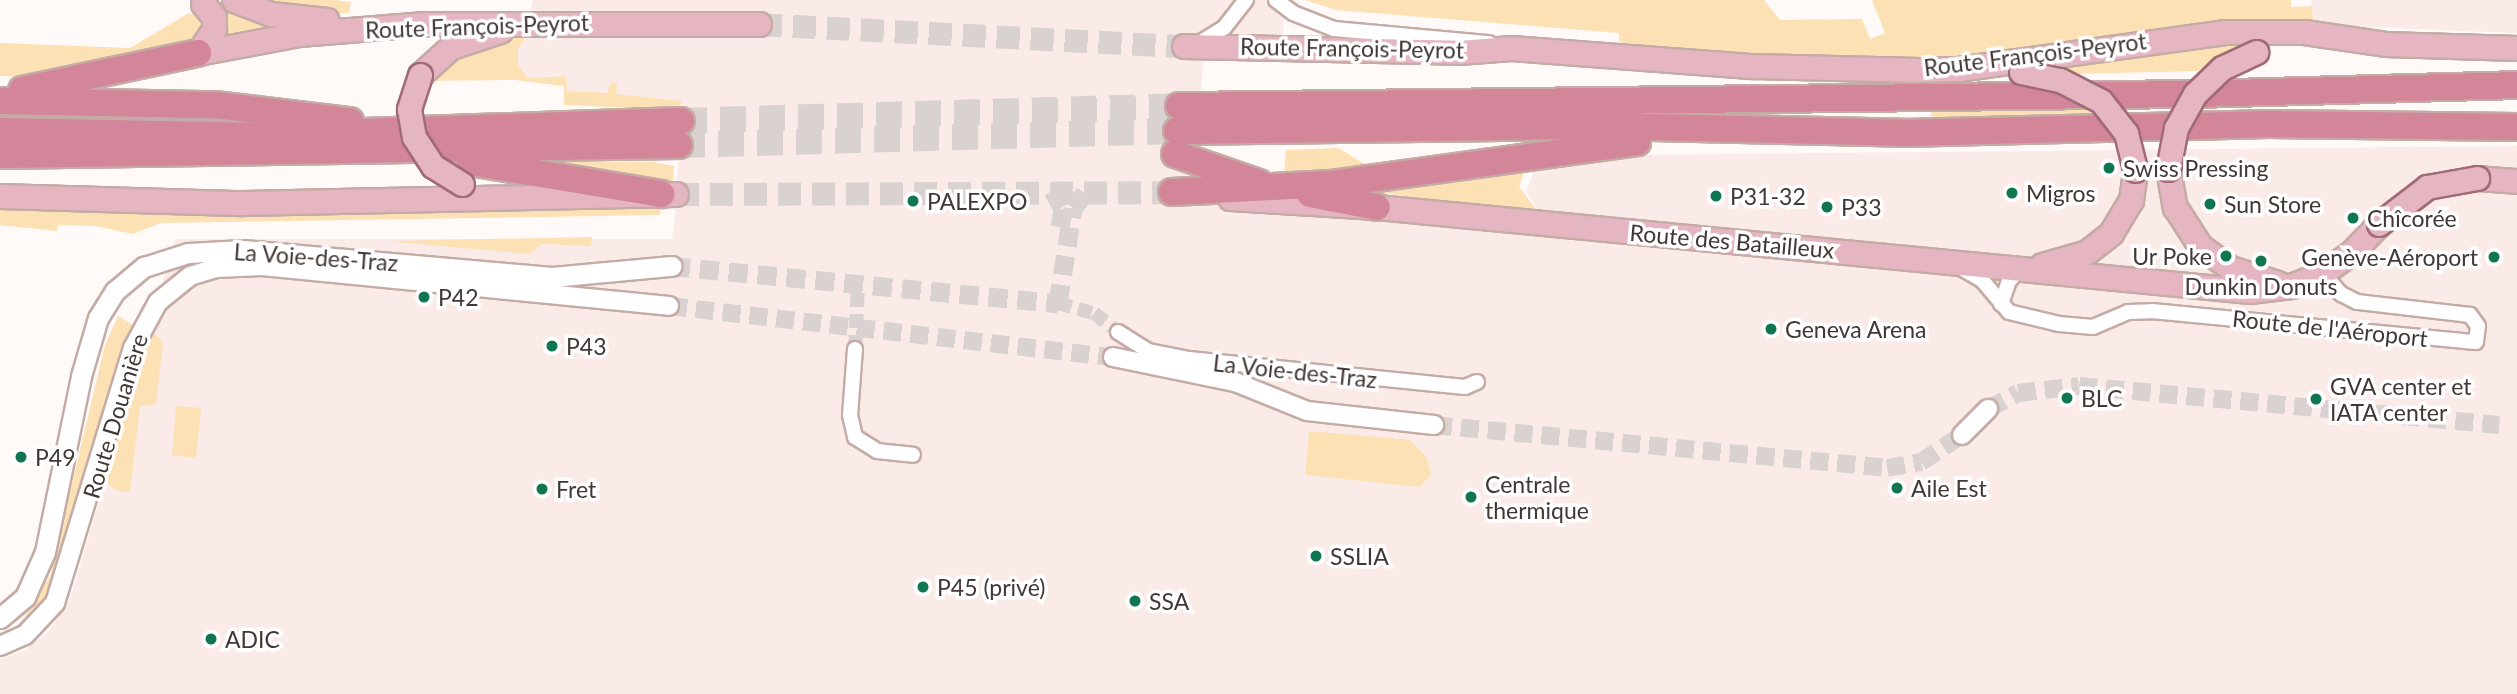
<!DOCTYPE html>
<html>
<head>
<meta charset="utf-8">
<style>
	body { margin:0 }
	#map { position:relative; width:2517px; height:694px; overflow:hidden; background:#fff9f8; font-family:Lato,sans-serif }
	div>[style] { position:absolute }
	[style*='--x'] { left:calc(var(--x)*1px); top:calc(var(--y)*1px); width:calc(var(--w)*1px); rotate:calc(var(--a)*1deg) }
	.built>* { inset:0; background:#faebe8 }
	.green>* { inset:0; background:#fbe1b4 }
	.minor-tunnel>* { height:14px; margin-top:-7px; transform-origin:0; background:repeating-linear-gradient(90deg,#d9d2d1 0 14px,transparent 0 21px) }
	.tertiary-tunnel>* { height:18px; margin-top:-9px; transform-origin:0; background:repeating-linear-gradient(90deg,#d9d2d1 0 18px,transparent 0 27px) }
	.secondary-tunnel>* { height:19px; margin-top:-9.5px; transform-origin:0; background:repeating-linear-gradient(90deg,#d9d2d1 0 19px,transparent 0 29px) }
	.primary-tunnel>* { height:23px; margin-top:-11.5px; transform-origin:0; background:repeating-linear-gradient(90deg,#d9d2d1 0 23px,transparent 0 34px) }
	.motorway-tunnel>* { height:26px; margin-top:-13px; transform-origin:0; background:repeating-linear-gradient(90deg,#d9d2d1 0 26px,transparent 0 39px) }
	.roads { filter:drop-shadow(2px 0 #c5aba6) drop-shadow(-2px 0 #c5aba6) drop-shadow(0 2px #c5aba6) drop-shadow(0 -2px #c5aba6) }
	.minor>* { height:14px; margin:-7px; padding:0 7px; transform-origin:7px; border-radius:7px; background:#fff }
	.tertiary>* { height:18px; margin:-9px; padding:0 9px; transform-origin:9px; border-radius:9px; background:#fff }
	.secondary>* { height:19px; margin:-9.5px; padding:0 9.5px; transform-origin:9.5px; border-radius:9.5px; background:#fff }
	.primary>* { height:23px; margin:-11.5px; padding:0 11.5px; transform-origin:11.5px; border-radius:11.5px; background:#e5b6c2 }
	.motorway>* { height:26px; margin:-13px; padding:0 13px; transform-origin:13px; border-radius:13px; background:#d38599 }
	.bridges { filter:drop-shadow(2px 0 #a06a76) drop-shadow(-2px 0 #a06a76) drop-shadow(0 2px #a06a76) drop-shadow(0 -2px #a06a76) }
	.primary-bridge>* { height:23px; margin:-11.5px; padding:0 11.5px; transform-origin:11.5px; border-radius:11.5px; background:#e5b6c2 }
	.dots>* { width:19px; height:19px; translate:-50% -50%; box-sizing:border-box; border:4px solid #fff; border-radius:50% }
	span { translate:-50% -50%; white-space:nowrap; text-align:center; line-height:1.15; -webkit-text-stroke:7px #fff; paint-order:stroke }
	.street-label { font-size:23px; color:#423735 }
	.poi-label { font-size:23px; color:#423735 }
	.left { translate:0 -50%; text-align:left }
	.right { translate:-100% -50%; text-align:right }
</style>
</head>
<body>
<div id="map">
	<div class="built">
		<div style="clip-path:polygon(533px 0,1284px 0,1283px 38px,1205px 39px,1192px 202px,1541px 231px,1539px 213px,1526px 191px,1535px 169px,1628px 155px,2517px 146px,2517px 694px,0 694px,0 659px,23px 651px,48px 633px,71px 597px,175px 239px,673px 239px,682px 101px,616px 94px,616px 83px,611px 82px,607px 93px,566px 91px,565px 76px,527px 78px,518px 65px,518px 49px,526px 37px)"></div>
		<div style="clip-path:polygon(2311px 0,2517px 0,2517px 33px,2313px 25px)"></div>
	</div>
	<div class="green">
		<div style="clip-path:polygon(245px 0,335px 0,351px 2px,349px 13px,310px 15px)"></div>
		<div style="clip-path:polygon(1305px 0,1764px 0,1780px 20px,1862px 19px,1870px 39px,1885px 33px,1872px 0,2291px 0,2291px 7px,2312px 6px,2313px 25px,1944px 62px,1751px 57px,1619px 42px,1619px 33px,1336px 10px)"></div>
		<div style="clip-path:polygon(234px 5px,300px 22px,221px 41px,219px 12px)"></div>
		<div style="clip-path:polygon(189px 13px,208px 21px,198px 44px,32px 77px,0 76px,0 43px,130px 48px)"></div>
		<div style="clip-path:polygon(507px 36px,526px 37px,518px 49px,518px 65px,528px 78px,566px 76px,567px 91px,607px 93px,611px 82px,617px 83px,616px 94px,682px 101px,679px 110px,564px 105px,564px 86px,515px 80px,424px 81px,439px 62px)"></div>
		<div style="clip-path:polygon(2252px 41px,2212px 59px,2198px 71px,2070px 74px,2046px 66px,2170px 46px)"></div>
		<div style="clip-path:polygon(2077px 103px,2098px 115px,1950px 120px,1931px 116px,1931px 106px)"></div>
		<div style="clip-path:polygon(1338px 148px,1370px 167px,1284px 176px,1286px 150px)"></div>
		<div style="clip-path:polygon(505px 162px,653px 162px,674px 166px,673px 182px,644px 182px)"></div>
		<div style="clip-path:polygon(1508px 171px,1524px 173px,1519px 187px,1539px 213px,1375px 192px)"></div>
		<div style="clip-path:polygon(0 205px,661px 205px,660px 215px,161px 223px,133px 234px,95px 226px,58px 225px,57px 231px,0 225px)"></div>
		<div style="clip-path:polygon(592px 237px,591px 246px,542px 244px,530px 254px,386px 241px)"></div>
		<div style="clip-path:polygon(118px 316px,133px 325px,60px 565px,44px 599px,23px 618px,50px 576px,105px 345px)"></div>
		<div style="clip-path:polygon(151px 331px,163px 342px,156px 404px,140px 406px,130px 492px,121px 492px,110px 486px,105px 477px)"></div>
		<div style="clip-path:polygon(176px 406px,201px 408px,196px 458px,172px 455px)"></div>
		<div style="clip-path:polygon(1309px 431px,1410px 440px,1427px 458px,1431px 474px,1420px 487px,1305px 475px)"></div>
	</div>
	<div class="minor-tunnel">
		<div style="--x:1058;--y:303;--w:37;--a:16"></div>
		<div style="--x:1094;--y:313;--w:31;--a:38"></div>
		<div style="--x:855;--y:349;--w:63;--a:-87.3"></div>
	</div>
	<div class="tertiary-tunnel">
		<div style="--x:669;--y:306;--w:447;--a:6.6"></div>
		<div style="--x:1988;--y:409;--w:34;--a:-28"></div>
		<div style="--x:2018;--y:393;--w:61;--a:-6.5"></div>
		<div style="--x:2079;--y:386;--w:422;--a:5.3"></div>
		<div style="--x:1434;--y:425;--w:455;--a:5.4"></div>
		<div style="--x:1887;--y:468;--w:35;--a:-10"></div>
		<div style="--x:1921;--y:462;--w:49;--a:-33.4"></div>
	</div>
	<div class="secondary-tunnel">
		<div style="--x:1053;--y:190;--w:21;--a:62"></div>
		<div style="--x:1063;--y:209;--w:18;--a:99"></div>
		<div style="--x:671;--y:266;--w:389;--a:5.5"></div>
		<div style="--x:1058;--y:303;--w:96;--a:-81"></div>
		<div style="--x:1073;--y:208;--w:21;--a:-51"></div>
	</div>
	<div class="primary-tunnel">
		<div style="--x:759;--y:24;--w:426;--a:3"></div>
		<div style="--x:676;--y:194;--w:496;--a:-0.2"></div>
	</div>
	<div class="motorway-tunnel">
		<div style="--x:681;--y:121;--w:498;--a:-1.7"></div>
		<div style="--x:679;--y:145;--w:498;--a:-1.6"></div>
	</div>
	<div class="roads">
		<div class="minor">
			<div style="--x:1276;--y:0;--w:21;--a:37"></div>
			<div style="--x:1293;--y:13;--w:44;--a:21.3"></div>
			<div style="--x:1334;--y:29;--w:156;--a:5.2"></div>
			<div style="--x:1198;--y:44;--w:31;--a:-32"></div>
			<div style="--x:1224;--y:28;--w:36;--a:-52"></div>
			<div style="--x:1961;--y:268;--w:24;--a:30"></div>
			<div style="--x:1982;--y:280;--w:42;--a:49.8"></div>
			<div style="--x:2009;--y:312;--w:51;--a:13.5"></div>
			<div style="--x:2059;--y:324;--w:34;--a:5"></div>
			<div style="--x:2093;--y:327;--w:38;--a:-23"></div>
			<div style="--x:2128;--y:312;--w:24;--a:-2"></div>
			<div style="--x:2152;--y:311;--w:325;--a:5.5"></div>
			<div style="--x:2476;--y:342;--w:16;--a:-83"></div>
			<div style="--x:2478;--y:326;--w:14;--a:-126"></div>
			<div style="--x:2470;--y:315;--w:114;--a:-173.4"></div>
			<div style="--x:2357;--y:302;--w:18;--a:-153"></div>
			<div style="--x:2341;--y:294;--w:28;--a:-131"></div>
			<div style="--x:2001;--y:304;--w:24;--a:-71"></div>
			<div style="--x:2009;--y:281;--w:18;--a:-47"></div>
			<div style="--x:1118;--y:332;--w:36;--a:32"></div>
			<div style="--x:1149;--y:351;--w:41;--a:11.3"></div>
			<div style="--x:1189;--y:359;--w:277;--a:5.8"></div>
			<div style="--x:1465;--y:387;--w:13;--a:-23"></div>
			<div style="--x:855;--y:349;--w:66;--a:94.3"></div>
			<div style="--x:850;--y:415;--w:23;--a:77"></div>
			<div style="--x:855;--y:437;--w:26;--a:32"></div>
			<div style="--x:877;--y:451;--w:36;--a:6"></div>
		</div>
		<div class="tertiary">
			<div style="--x:1113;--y:357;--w:125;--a:11.6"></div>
			<div style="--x:1235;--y:382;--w:78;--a:21.9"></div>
			<div style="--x:1307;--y:411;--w:128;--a:6.3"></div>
			<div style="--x:1962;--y:435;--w:37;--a:-45"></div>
			<div style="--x:0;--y:646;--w:27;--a:-24"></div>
			<div style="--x:25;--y:635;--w:44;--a:-46.8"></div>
			<div style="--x:55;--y:603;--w:267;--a:-73"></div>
			<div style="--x:133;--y:348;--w:52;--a:-61.5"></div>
			<div style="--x:158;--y:302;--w:41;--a:-39.1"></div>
			<div style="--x:190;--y:276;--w:27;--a:-17"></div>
			<div style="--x:216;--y:268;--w:46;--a:-2.5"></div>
			<div style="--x:262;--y:266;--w:409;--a:5.6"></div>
		</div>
		<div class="secondary">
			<div style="--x:0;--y:618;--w:33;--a:-40"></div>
			<div style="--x:25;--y:597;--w:49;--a:-66"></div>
			<div style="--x:45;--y:552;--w:180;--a:-78.4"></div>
			<div style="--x:81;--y:376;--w:60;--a:-73.7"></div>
			<div style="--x:98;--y:318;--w:32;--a:-58"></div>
			<div style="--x:115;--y:291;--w:38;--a:-40"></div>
			<div style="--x:144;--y:267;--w:46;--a:-17.7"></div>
			<div style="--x:188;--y:253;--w:55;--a:-3.1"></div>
			<div style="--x:243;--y:250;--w:310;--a:5"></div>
			<div style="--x:552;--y:277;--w:120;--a:-5.3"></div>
		</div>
		<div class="primary">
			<div style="--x:234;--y:0;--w:40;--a:21"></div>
			<div style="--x:271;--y:14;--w:56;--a:6.1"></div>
			<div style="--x:1184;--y:46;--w:275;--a:1.2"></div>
			<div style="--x:1459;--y:52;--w:52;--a:-4.4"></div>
			<div style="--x:1511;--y:48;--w:243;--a:4.3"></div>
			<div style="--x:1753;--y:66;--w:165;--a:1.4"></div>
			<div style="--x:1918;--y:70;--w:40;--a:-1.4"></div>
			<div style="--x:1958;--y:69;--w:269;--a:-7.9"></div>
			<div style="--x:2224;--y:32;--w:80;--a:0"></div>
			<div style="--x:2304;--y:32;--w:82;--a:8.4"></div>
			<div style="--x:2385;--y:44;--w:132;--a:1.7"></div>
			<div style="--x:198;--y:53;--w:103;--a:-10.7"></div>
			<div style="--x:299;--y:34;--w:123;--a:-4.6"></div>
			<div style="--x:422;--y:24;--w:337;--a:0"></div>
			<div style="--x:198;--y:53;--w:29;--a:-56"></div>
			<div style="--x:214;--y:29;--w:12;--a:-90"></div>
			<div style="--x:214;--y:17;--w:17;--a:-130"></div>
			<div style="--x:420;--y:75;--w:42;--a:-42.1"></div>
			<div style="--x:451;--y:47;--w:52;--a:-18.1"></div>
			<div style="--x:2168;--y:169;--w:39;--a:80"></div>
			<div style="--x:2175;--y:207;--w:46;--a:57.3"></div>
			<div style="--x:2200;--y:246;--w:37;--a:36"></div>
			<div style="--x:2230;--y:268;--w:50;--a:17.4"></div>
			<div style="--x:2477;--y:178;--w:40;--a:4.3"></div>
			<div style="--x:0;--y:196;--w:243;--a:1.7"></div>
			<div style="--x:243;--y:203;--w:433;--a:-1.2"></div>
			<div style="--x:1230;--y:198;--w:147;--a:3.5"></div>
			<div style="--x:1377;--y:207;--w:877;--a:5.5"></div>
			<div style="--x:2250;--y:291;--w:41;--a:-7"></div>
			<div style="--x:2291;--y:286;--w:35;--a:-22"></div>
			<div style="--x:2323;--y:273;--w:34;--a:-36"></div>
			<div style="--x:2351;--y:253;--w:40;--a:-46"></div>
			<div style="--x:2042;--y:265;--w:47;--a:-16.1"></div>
			<div style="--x:2087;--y:252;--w:31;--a:-38"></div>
			<div style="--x:2111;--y:233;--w:39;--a:-59"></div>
			<div style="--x:2131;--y:200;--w:30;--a:-82"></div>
		</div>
		<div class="motorway">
			<div style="--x:22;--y:90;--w:180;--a:-11.9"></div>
			<div style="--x:0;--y:101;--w:215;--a:1.1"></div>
			<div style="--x:215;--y:105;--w:136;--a:6.8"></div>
			<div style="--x:1179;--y:106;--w:1018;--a:-0.68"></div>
			<div style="--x:2197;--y:94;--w:320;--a:-1.6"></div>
			<div style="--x:0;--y:131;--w:250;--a:1.1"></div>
			<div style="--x:250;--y:136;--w:431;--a:-2"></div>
			<div style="--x:1177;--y:131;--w:427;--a:-0.7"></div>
			<div style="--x:1604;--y:126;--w:299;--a:1.3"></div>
			<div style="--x:1903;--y:133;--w:366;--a:-1.4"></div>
			<div style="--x:2269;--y:124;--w:248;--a:0.7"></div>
			<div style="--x:1175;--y:154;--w:89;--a:19"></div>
			<div style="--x:0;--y:155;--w:679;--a:-0.84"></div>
			<div style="--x:470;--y:162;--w:194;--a:9.5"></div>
			<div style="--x:1172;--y:192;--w:160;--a:-2.9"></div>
			<div style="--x:1332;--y:184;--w:308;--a:-7.8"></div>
			<div style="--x:1310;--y:194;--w:68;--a:11"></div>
		</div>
	</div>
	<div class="bridges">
		<div class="primary-bridge">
			<div style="--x:2021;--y:72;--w:40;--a:12"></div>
			<div style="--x:2060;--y:80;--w:46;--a:27.1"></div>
			<div style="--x:2101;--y:101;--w:41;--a:52"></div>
			<div style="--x:2126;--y:133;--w:38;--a:76"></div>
			<div style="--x:420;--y:75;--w:36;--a:108"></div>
			<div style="--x:409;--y:109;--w:28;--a:80"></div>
			<div style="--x:414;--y:137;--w:35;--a:57"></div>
			<div style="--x:433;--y:166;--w:34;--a:32"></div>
			<div style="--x:2168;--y:169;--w:42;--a:-79"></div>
			<div style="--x:2176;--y:128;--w:39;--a:-61"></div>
			<div style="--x:2195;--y:94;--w:37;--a:-44"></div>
			<div style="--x:2222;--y:68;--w:38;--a:-25"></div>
			<div style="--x:2379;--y:224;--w:61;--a:-37.6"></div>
			<div style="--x:2427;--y:187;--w:51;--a:-10.2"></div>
		</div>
	</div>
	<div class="dots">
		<div style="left:2109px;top:168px;background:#10764f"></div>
		<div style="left:2012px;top:193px;background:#10764f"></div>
		<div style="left:1716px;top:196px;background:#10764f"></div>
		<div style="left:913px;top:201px;background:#10764f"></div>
		<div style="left:2210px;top:204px;background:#10764f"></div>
		<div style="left:1827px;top:207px;background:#10764f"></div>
		<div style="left:2353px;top:218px;background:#10764f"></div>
		<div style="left:2226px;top:256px;background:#10764f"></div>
		<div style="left:2494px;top:257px;background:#10764f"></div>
		<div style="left:2261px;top:261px;background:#10764f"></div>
		<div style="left:424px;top:297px;background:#10764f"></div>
		<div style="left:1771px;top:329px;background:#10764f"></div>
		<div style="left:552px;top:346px;background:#10764f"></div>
		<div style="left:2067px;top:398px;background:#10764f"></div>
		<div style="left:2316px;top:399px;background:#10764f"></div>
		<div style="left:21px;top:457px;background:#10764f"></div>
		<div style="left:1897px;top:488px;background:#10764f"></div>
		<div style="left:542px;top:489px;background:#10764f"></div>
		<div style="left:1471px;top:497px;background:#10764f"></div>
		<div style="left:1316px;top:556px;background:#10764f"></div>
		<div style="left:923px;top:587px;background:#10764f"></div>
		<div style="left:1135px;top:601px;background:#10764f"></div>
		<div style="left:211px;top:639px;background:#10764f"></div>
	</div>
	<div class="street-label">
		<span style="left:477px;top:26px;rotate:-2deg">Route François-Peyrot</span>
		<span style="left:1352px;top:48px;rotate:1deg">Route François-Peyrot</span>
		<span style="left:2035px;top:54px;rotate:-7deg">Route François-Peyrot</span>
		<span style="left:1732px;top:241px;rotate:5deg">Route des Batailleux</span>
		<span style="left:316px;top:257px;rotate:4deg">La Voie-des-Traz</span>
		<span style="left:2330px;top:328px;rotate:6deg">Route de l'Aéroport</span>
		<span style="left:1295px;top:371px;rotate:6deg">La Voie-des-Traz</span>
		<span style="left:115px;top:416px;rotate:-73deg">Route Douanière</span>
	</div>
	<div class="poi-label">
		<span class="left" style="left:2123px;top:168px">Swiss Pressing</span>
		<span class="left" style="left:2026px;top:193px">Migros</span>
		<span class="left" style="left:1730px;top:196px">P31-32</span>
		<span class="left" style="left:927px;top:201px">PALEXPO</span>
		<span class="left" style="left:2224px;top:204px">Sun Store</span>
		<span class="left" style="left:1841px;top:207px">P33</span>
		<span class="left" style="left:2367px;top:218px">Chîcorée</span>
		<span class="right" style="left:2212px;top:256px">Ur Poke</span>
		<span class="right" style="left:2478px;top:257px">Genève-Aéroport</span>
		<span style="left:2261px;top:286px">Dunkin Donuts</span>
		<span class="left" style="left:438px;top:297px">P42</span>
		<span class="left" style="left:1785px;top:329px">Geneva Arena</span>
		<span class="left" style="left:566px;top:346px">P43</span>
		<span class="left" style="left:2330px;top:399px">GVA center et<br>IATA center</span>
		<span class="left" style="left:2081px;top:398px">BLC</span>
		<span class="left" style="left:35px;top:457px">P49</span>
		<span class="left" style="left:1485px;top:497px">Centrale<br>thermique</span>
		<span class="left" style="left:1911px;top:488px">Aile Est</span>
		<span class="left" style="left:556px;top:489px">Fret</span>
		<span class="left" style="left:1330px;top:556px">SSLIA</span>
		<span class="left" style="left:937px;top:587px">P45 (privé)</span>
		<span class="left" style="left:1149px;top:601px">SSA</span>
		<span class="left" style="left:225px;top:639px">ADIC</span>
	</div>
</div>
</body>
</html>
